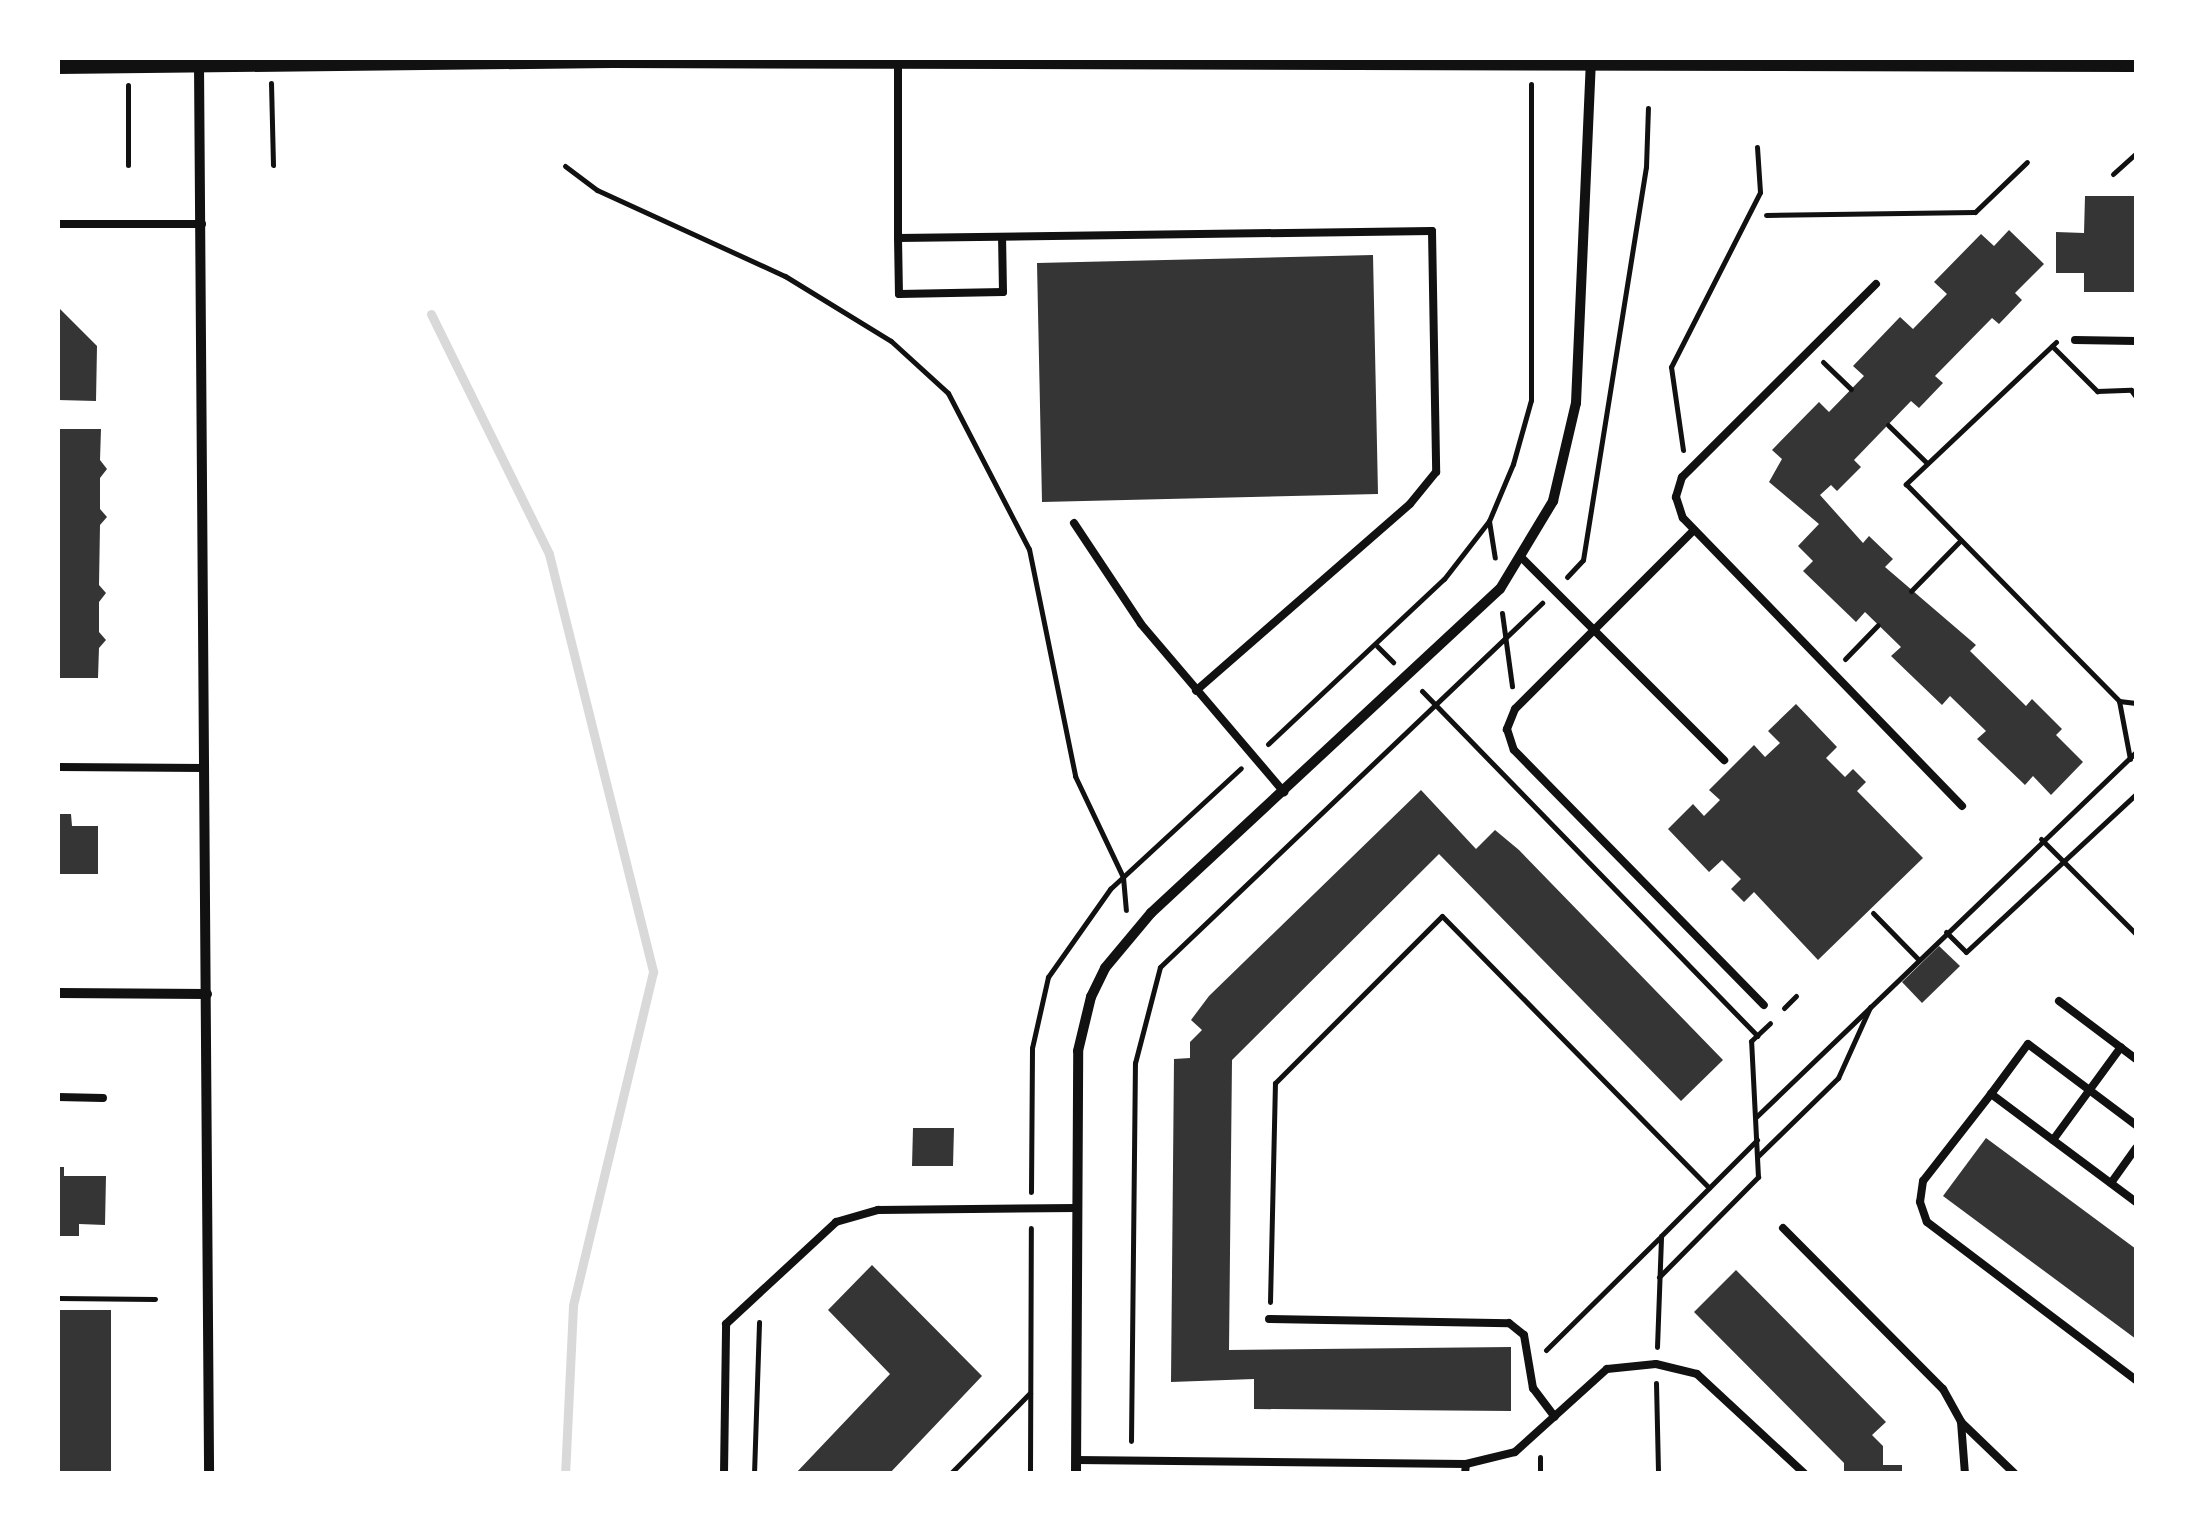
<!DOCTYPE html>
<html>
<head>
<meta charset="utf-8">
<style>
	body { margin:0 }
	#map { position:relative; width:2194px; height:1531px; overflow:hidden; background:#fff; font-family:Arial,sans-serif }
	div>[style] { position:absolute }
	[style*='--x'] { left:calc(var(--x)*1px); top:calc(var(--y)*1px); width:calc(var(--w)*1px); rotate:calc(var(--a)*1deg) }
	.stream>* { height:9px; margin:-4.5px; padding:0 4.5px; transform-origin:4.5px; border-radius:4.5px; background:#d9d9d9 }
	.building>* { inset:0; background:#353535 }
	.path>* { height:5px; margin:-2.5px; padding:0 2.5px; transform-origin:2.5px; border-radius:2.5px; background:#111 }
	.service>* { height:8px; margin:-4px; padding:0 4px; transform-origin:4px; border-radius:4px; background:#111 }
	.minor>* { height:10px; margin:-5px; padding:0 5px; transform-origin:5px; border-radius:5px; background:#111 }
	.secondary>* { height:20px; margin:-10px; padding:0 10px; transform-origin:10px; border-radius:10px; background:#111 }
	span { translate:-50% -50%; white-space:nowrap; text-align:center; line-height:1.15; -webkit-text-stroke:8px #fff; paint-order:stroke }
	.frame { position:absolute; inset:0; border:60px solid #fff; pointer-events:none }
</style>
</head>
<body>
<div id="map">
	<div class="stream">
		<div style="--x:431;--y:314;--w:267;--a:63.8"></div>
		<div style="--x:549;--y:554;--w:431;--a:76"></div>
		<div style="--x:653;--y:972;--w:343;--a:103.5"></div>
		<div style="--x:573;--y:1306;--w:168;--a:92.7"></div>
	</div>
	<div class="building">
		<div style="clip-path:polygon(2085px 196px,2136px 196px,2136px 292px,2084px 292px,2084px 273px,2056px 273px,2056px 232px,2084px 233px)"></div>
		<div style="clip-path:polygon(2009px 230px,2044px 264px,2015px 293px,2022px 300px,1999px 324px,1992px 318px,1935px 376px,1943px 383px,1919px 408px,1911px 401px,1854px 460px,1861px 467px,1837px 491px,1831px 485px,1820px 495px,1863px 543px,1869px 536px,1893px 559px,1885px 567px,1976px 645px,1970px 651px,2026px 706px,2032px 699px,2062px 729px,2056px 735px,2083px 762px,2051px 795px,2033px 776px,2025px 785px,1977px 739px,1986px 731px,1950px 696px,1942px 705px,1891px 656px,1901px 647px,1865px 612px,1856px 622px,1803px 571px,1813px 561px,1798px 546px,1819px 524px,1769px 482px,1782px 459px,1772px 450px,1819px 402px,1829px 412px,1864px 376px,1853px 366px,1900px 317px,1913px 329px,1947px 294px,1934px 282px,1981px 234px,1994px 246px)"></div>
		<div style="clip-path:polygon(1373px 255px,1378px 494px,1042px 502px,1037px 263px)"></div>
		<div style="clip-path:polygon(58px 307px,97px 346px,96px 401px,58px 400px)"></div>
		<div style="clip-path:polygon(58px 429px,101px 429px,100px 460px,107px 469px,100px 478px,100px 509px,107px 517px,100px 525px,99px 585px,106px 593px,99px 602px,99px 632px,106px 640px,99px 648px,98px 678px,58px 678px)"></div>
		<div style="clip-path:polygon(1796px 704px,1837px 747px,1826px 758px,1845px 777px,1853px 769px,1866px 782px,1857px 791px,1923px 858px,1818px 960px,1754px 892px,1744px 902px,1731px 889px,1741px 879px,1722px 860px,1709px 872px,1668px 829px,1693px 804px,1704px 816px,1720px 800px,1709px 790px,1754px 745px,1765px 757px,1780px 743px,1768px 731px)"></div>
		<div style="clip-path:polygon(1421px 790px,1476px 849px,1495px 830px,1519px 850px,1723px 1060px,1681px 1101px,1439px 854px,1232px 1060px,1229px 1350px,1511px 1347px,1511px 1411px,1254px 1409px,1254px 1379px,1171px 1382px,1174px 1059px,1190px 1058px,1190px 1042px,1202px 1030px,1191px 1020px,1209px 996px)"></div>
		<div style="clip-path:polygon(58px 814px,71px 814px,72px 826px,98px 826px,98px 874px,58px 874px)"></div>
		<div style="clip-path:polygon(1939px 946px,1960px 966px,1922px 1003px,1902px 982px)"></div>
		<div style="clip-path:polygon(913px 1128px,954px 1128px,953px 1166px,912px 1166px)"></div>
		<div style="clip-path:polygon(1986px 1138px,2136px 1249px,2136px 1339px,1943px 1196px)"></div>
		<div style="clip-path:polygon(58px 1167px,64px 1167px,64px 1176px,106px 1176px,105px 1225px,79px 1224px,79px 1236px,58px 1236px)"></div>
		<div style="clip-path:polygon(872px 1265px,982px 1376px,889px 1474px,795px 1474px,890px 1374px,828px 1310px)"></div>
		<div style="clip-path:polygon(1736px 1270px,1886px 1422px,1872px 1435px,1883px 1446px,1883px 1465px,1902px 1465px,1902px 1474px,1844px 1474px,1844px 1463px,1694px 1312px)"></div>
		<div style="clip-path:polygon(58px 1310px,111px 1310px,111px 1474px,58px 1474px)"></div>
	</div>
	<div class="path">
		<div style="--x:271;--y:83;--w:82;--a:88.6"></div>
		<div style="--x:128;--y:85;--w:80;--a:90"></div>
		<div style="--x:565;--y:166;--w:40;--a:37"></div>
		<div style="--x:597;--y:190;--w:207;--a:24.6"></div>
		<div style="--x:785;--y:276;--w:124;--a:31.5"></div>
		<div style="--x:891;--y:341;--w:77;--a:42.4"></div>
		<div style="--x:948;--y:393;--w:176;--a:62.6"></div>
		<div style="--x:1029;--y:549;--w:232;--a:78.5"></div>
		<div style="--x:1075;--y:776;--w:112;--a:64.6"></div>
		<div style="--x:1123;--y:877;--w:33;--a:85"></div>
		<div style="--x:2113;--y:174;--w:31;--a:-42"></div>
		<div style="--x:1766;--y:215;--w:209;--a:-0.8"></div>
		<div style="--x:1975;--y:212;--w:72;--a:-43.9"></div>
		<div style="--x:2056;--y:342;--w:207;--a:136.6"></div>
		<div style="--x:1906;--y:484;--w:304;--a:45.5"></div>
		<div style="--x:2052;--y:346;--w:64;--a:45"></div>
		<div style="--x:2097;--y:391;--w:34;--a:-2"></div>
		<div style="--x:2131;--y:390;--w:9;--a:54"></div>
		<div style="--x:1823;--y:362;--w:39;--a:44"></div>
		<div style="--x:1888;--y:425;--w:54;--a:44.3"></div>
		<div style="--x:1683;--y:450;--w:84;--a:-98.2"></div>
		<div style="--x:1671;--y:367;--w:196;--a:-63"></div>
		<div style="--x:1760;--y:192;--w:45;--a:-93.8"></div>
		<div style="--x:1489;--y:521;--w:37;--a:81"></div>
		<div style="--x:1567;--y:577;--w:23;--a:-47"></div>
		<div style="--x:1583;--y:560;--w:398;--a:-80.9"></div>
		<div style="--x:1646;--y:167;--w:59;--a:-88.1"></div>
		<div style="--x:1911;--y:591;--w:71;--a:-45.6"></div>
		<div style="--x:1502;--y:613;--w:74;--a:82.2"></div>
		<div style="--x:1377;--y:646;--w:23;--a:45"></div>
		<div style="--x:1845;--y:659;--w:47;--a:-45.9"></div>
		<div style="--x:1422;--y:691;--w:481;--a:45.8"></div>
		<div style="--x:1268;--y:744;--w:241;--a:-43.2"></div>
		<div style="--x:1444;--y:579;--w:73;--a:-52.2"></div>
		<div style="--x:1489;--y:521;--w:62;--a:-67.2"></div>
		<div style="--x:1513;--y:464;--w:66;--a:-74.3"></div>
		<div style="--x:1531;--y:400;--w:316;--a:-90"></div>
		<div style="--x:2130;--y:759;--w:59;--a:-100.7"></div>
		<div style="--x:2119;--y:701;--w:17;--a:7"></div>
		<div style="--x:2041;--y:839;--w:134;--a:45"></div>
		<div style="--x:1873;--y:913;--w:64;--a:45.6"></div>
		<div style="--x:1946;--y:932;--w:28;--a:45"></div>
		<div style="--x:1966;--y:952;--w:232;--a:-42.9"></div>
		<div style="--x:1784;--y:1008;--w:17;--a:-45"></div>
		<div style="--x:1756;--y:1117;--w:527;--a:-43.85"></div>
		<div style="--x:1758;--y:1156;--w:112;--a:-44.3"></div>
		<div style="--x:1838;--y:1078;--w:78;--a:-65.7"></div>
		<div style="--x:1031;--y:1192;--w:144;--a:-89.6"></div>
		<div style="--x:1032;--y:1048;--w:73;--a:-77.3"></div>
		<div style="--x:1048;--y:977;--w:108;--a:-54.8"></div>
		<div style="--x:1110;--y:889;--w:178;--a:-42.7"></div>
		<div style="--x:1659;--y:1277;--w:141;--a:-45.3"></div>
		<div style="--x:1758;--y:1177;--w:136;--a:-92.9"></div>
		<div style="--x:1751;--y:1041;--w:26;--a:-43"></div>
		<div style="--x:58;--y:1298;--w:97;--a:0.6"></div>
		<div style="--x:1270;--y:1302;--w:219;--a:-88.7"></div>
		<div style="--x:1275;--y:1083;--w:236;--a:-45"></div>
		<div style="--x:1442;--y:916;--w:381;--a:45.5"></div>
		<div style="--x:1657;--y:1347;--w:111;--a:-87.9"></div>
		<div style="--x:1661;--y:1236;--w:136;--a:-45"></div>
		<div style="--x:1546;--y:1350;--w:159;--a:-44.7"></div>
		<div style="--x:1656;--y:1383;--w:91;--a:88.7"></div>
		<div style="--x:1131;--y:1441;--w:378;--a:-89.4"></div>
		<div style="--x:1135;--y:1063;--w:99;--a:-75.4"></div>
		<div style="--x:1160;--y:967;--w:528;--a:-43.62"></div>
		<div style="--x:630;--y:1474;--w:54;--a:0"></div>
		<div style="--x:754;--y:1474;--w:152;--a:-88.1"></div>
		<div style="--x:950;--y:1474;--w:114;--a:-45.4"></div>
		<div style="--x:1030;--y:1474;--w:246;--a:-89.8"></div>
		<div style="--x:1540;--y:1474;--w:17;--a:-90"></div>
	</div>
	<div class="service">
		<div style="--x:898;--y:59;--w:179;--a:90"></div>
		<div style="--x:898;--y:238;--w:534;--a:-0.75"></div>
		<div style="--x:1432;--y:231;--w:241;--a:89"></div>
		<div style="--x:1436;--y:472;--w:41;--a:129.1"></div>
		<div style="--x:1410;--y:504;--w:284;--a:138.9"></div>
		<div style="--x:58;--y:224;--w:144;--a:0"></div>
		<div style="--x:898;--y:238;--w:56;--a:89"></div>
		<div style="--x:899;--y:294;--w:104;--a:-1.1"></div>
		<div style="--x:1003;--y:292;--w:55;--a:-91"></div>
		<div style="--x:1876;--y:284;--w:274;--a:135.1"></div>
		<div style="--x:1682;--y:477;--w:21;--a:107"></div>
		<div style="--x:1676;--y:497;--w:22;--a:72"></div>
		<div style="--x:1683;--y:518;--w:401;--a:45.9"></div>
		<div style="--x:2075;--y:340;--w:61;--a:0.9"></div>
		<div style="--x:1074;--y:523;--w:121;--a:56.4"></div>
		<div style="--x:1141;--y:624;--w:221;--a:49.6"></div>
		<div style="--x:1694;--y:530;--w:253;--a:135"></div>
		<div style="--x:1515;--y:709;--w:22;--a:112"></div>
		<div style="--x:1507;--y:729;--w:22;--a:72"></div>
		<div style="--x:1514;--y:750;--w:357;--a:45.6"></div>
		<div style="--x:1522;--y:558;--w:286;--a:45"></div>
		<div style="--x:58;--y:767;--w:147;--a:0.4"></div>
		<div style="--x:2059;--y:1001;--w:96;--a:37"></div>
		<div style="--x:1991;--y:1094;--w:62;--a:-53.5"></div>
		<div style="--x:2028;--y:1044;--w:135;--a:36.9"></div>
		<div style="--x:58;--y:1097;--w:45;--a:1.3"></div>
		<div style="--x:2053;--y:1140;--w:115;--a:-53.8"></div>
		<div style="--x:2111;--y:1183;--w:43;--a:-54.5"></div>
		<div style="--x:2136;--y:1202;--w:181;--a:-143.3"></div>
		<div style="--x:1991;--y:1094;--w:110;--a:128"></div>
		<div style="--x:1923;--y:1181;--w:21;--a:98"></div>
		<div style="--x:1920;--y:1202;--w:21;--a:71"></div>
		<div style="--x:1927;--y:1222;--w:262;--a:37.1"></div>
		<div style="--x:1783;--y:1228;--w:227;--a:45.2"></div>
		<div style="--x:1943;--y:1389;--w:38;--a:61"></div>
		<div style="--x:1961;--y:1422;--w:52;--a:85.6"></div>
		<div style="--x:1269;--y:1319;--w:240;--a:1"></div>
		<div style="--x:1509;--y:1323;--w:19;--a:39"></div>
		<div style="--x:1524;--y:1335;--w:54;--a:80.4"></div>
		<div style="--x:1533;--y:1388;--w:36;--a:53"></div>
		<div style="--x:1961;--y:1422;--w:75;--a:43.9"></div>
		<div style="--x:1076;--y:1460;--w:390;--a:0.6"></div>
		<div style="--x:1466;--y:1464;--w:10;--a:96"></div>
		<div style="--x:1466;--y:1464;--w:50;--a:-13.8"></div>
		<div style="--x:1515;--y:1452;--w:124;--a:-42.1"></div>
		<div style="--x:1607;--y:1369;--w:49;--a:-5.8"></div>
		<div style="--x:1656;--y:1364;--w:42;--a:13.7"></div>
		<div style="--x:1697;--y:1374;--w:147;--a:42.8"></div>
		<div style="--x:724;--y:1474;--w:150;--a:-89.2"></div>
		<div style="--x:726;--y:1324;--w:150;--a:-42.8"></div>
		<div style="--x:836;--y:1222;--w:44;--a:-15.9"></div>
		<div style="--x:878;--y:1210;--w:199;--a:-0.6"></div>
	</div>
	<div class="minor">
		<div style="--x:199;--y:64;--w:1410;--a:89.59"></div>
		<div style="--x:58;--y:993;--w:149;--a:0.4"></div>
		<div style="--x:1076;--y:1474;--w:423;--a:-89.7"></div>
		<div style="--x:1078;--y:1051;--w:56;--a:-76.5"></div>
		<div style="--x:1091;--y:997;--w:32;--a:-64"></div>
		<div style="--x:1105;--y:968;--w:72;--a:-50.1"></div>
		<div style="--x:1151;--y:913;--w:476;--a:-42.9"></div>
		<div style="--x:1500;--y:589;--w:103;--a:-58.9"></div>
		<div style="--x:1553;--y:501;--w:101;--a:-76.8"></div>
		<div style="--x:1576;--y:403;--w:342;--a:-87.5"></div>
	</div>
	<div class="secondary">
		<div style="--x:58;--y:64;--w:554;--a:-0.62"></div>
		<div style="--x:612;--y:58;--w:1524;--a:0.15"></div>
	</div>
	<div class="frame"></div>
</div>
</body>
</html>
